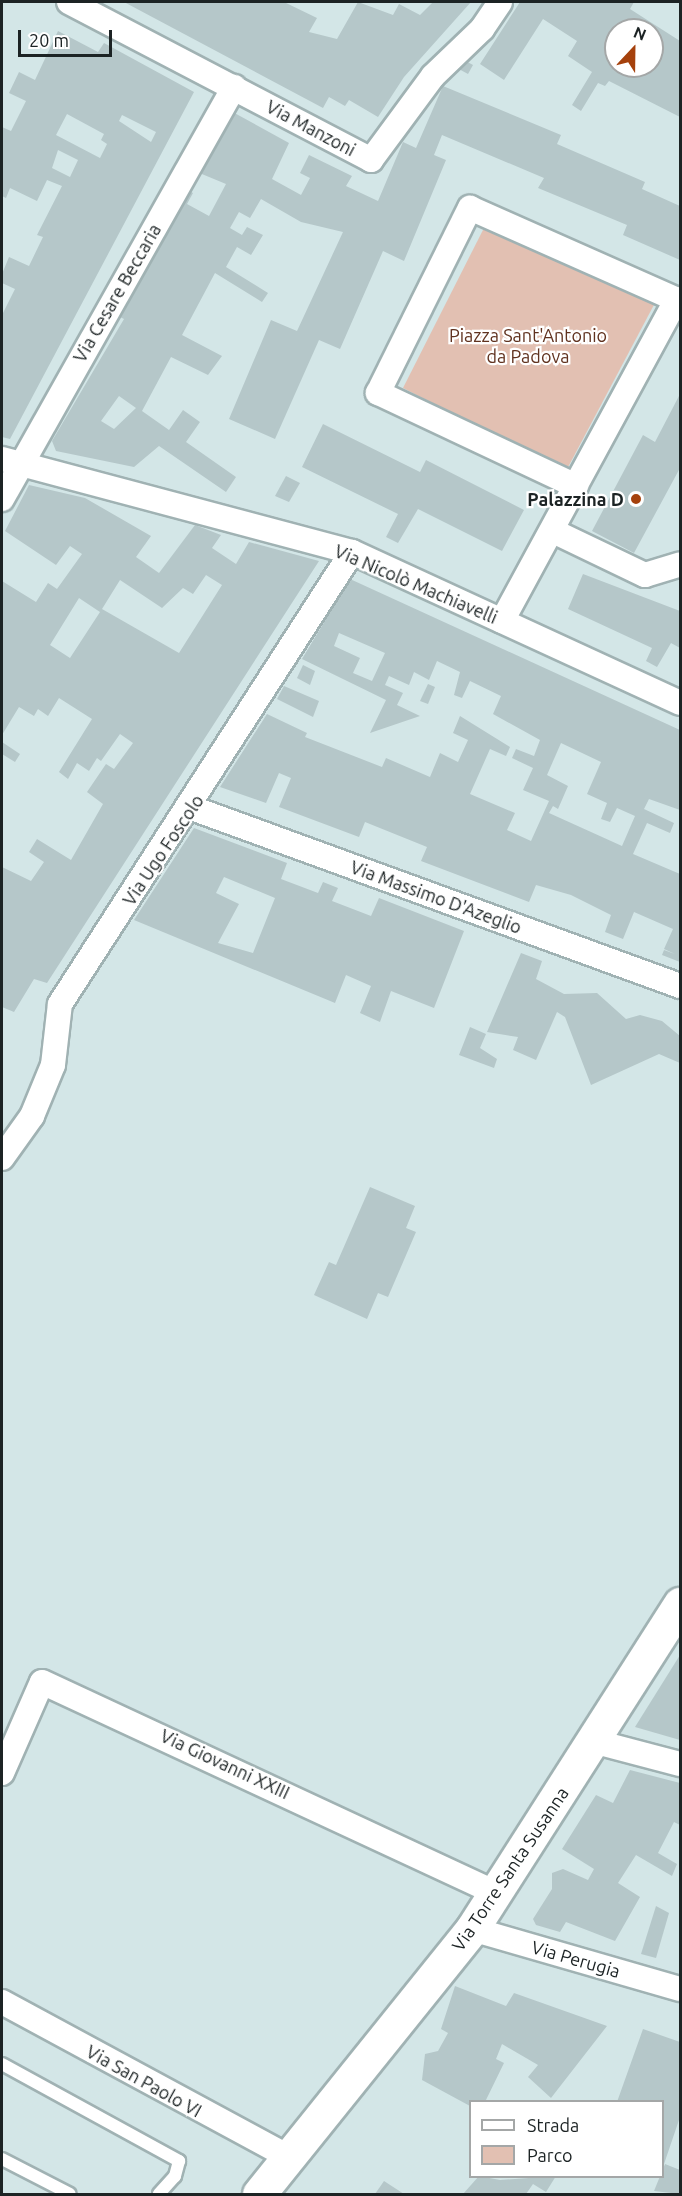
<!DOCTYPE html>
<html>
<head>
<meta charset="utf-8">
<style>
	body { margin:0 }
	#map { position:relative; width:682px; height:2196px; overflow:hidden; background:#d3e6e7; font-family:Ubuntu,sans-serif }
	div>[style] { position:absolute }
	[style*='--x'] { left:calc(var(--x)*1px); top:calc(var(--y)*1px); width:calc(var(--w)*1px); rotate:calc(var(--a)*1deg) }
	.green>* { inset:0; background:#e2c0b2 }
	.building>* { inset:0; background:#b5c7c9 }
	.roads { filter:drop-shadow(2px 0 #a0b2b3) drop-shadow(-2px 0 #a0b2b3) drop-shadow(0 2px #a0b2b3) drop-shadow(0 -2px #a0b2b3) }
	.service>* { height:12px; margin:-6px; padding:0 6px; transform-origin:6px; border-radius:6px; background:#fff }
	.minor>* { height:24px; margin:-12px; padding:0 12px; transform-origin:12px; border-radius:12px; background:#fff }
	.secondary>* { height:33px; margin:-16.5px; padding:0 16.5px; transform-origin:16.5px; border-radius:16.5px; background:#fff }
	.dots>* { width:16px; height:16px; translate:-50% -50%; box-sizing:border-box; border:3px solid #fff; border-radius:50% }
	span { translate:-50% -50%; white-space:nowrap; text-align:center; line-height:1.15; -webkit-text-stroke:4.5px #fff; paint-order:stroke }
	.street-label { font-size:18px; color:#1c2324 }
	.park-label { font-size:18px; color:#60321f }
	.poi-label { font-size:18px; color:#1c2324; font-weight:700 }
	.right { translate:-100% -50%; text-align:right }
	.frame { position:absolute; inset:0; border:3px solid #1c2324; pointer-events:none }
	.legend { position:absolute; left:469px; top:2100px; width:195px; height:78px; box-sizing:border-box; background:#fff; border:2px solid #a4a7a7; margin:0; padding:8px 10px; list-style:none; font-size:18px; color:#1c2324 }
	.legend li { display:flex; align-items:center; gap:12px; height:30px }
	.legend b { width:30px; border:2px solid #a4a7a7 }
	.north { position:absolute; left:604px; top:18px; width:60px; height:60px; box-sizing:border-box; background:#fff; border:2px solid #a4a7a7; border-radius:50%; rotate:22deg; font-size:16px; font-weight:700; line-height:24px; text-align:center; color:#1c2324 }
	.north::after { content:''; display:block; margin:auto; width:21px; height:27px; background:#a5410c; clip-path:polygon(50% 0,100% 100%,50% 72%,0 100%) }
	.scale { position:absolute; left:18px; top:30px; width:94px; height:27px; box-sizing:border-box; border:3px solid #1c2324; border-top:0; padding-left:8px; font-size:18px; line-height:21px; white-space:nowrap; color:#1c2324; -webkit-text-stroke:4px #fff; paint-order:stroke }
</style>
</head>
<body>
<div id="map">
	<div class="green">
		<div style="clip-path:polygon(485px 226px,656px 301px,566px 471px,403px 388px)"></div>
	</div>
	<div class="building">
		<div style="clip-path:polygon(124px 2px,284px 2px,317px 18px,309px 32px,337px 39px,358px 2px,393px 15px,399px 4px,420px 15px,433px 2px,471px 2px,404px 77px,378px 117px,349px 100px,345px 106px,329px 97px,323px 108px)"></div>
		<div style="clip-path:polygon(evenodd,520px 2px,634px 2px,630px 9px,680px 41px,680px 117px,609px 81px,605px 86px,598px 83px,581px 111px,572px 105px,592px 72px,568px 56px,577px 41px,543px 19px,504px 80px,480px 64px,520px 2px,616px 30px,652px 30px,652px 66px,616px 66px,616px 30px)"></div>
		<div style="clip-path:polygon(evenodd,58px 31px,98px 52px,104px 43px,194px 92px,10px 439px,2px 437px,2px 315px,15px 289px,2px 283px,2px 274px,9px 257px,29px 266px,43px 237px,37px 235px,62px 186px,47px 180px,37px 201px,10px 188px,6px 198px,2px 196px,2px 127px,11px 131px,26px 101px,9px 93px,19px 72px,35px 80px,58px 31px,67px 114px,104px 134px,101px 140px,107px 144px,100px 158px,56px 135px,67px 114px,58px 31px,122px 115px,156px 132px,151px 142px,119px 121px,122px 115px,58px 31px,58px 150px,78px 160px,70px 177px,52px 168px,58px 150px)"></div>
		<div style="clip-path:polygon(462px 59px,473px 65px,468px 74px,457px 68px)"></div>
		<div style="clip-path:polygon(evenodd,443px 86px,561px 135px,557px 144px,645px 182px,642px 189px,680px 206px,680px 260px,623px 235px,627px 225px,538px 188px,544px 178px,442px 135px,434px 155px,446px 160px,404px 261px,383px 251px,340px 349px,319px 340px,275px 439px,229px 419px,271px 320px,297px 331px,343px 232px,301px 222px,261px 199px,250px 218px,239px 212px,230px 228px,242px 235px,247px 227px,263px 235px,251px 255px,237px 247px,226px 267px,268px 293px,262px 302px,215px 273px,182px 335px,222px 356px,208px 375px,171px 357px,142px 411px,169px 430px,183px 410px,200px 422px,186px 442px,236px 477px,226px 492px,159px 446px,134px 467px,56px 451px,52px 441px,124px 319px,118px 316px,187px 190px,193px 193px,187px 204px,209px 216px,226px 184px,197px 172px,229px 110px,289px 143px,272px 179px,301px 195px,310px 178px,300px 173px,309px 155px,352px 176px,346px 186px,378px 201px,403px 142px,416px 148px,443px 86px,119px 396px,136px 408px,114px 429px,101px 421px,119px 396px)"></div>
		<div style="clip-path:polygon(680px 394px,680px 468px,634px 553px,592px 531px,643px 435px,655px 442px)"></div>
		<div style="clip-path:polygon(323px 424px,420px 472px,426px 460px,524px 510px,502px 551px,418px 509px,398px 543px,386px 537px,398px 514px,302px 467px)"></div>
		<div style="clip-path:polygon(286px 476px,300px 483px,289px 502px,275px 496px)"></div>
		<div style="clip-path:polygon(evenodd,29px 485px,85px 498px,151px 536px,136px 557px,159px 573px,195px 525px,221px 535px,212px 548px,236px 564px,249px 542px,319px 561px,47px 983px,34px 979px,14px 1012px,2px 1007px,2px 867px,31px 881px,44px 862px,29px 852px,37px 839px,71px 860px,103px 804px,87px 792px,106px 764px,114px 769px,133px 743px,120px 734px,101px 761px,97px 758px,89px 771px,77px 763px,68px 779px,59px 772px,92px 719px,59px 698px,48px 716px,38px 709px,34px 716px,19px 707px,2px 735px,2px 581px,36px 602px,48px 583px,57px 589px,82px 554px,70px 546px,56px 565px,5px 531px,29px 485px,206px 575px,222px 585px,179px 653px,102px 609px,120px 580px,162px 608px,183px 588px,193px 594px,206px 575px,29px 485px,79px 598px,100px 612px,70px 658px,50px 645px,79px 598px)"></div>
		<div style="clip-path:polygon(583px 574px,680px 611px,680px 648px,671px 643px,657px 667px,646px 661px,652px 648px,568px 609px)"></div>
		<div style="clip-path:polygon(evenodd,350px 579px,680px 730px,680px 810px,649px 799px,644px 809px,674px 823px,670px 833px,647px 823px,633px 854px,680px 874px,680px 962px,662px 955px,664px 950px,675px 954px,664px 949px,673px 929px,634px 912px,623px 939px,605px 932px,611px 915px,571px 895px,536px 885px,529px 902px,421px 861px,427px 847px,365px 822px,359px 837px,279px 807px,291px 778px,279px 773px,266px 803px,220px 787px,267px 714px,307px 733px,305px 737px,382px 767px,386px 758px,430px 777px,440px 753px,458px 762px,468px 740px,453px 733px,460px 716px,510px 747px,506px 756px,490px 749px,470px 794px,515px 813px,507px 830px,531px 841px,549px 801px,523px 790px,533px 768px,512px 758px,516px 749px,534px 756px,540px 740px,493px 714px,501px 696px,470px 681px,462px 698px,454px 695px,460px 672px,437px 661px,429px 680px,414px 672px,409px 685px,389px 676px,385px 685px,403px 693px,397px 705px,420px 716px,370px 733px,386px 700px,302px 659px,350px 579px,339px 633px,385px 653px,372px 681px,353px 673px,360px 658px,334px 646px,339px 633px,350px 579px,561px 743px,601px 762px,587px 794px,607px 803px,601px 819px,610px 822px,617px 808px,635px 816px,622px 846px,549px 813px,553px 806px,558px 809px,568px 786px,547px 775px,561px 743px)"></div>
		<div style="clip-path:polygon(303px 665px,315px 671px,310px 685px,297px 678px)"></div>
		<div style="clip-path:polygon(428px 684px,435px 687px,428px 704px,420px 701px)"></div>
		<div style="clip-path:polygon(284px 686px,319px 701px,313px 717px,277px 699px)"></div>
		<div style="clip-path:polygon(2px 742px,20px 754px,15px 762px,2px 754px)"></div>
		<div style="clip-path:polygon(evenodd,194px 828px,287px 863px,281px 879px,318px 893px,323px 882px,338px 888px,332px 901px,371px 916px,379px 898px,464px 931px,434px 1008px,391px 991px,380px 1022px,360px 1013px,371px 986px,346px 975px,335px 1003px,134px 920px,194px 828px,224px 877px,275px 898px,253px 953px,218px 943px,239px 904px,216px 893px,224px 877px)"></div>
		<div style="clip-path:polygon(521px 953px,542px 961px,536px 979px,564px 994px,597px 993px,626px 1019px,640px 1015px,662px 1021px,680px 1036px,680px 1063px,659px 1054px,591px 1085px,565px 1017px,557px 1012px,536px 1060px,513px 1050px,518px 1037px,487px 1032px)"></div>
		<div style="clip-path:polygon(470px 1027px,486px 1034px,480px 1048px,497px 1059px,494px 1068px,459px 1055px)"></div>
		<div style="clip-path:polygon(370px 1187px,415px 1206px,406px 1228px,416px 1232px,388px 1297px,378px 1293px,367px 1319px,314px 1295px,329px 1262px,336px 1265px)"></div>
		<div style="clip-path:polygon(680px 1655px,680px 1740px,635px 1727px)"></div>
		<div style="clip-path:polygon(630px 1770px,680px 1783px,680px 1825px,674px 1822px,658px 1853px,677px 1864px,672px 1876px,636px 1855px,618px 1883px,640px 1897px,615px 1941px,566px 1922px,560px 1932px,536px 1925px,533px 1919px,552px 1889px,552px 1873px,563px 1869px,588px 1880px,594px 1869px,562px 1849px,596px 1795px,613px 1803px)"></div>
		<div style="clip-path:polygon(656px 1906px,669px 1913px,656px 1958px,641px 1954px)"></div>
		<div style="clip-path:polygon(455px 1986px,506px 2006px,514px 1993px,607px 2026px,551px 2098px,528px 2077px,538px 2065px,502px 2044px,496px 2059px,504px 2063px,485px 2102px,470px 2106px,422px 2080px,425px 2054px,438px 2051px,448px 2033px,441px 2029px)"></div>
		<div style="clip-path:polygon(643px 2029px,680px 2042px,680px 2117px,663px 2167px,663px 2102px,617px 2102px)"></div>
		<div style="clip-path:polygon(665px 2164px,680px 2170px,680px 2194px,654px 2191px)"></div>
		<div style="clip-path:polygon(479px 2176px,500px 2180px,556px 2176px,546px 2192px,533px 2184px,526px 2194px,463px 2194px)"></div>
		<div style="clip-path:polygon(384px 2181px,404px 2194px,375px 2194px)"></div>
	</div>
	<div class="roads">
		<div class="service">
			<div style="--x:2;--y:2064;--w:202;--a:28.7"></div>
			<div style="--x:179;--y:2161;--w:16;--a:105"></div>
			<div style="--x:175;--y:2176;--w:24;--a:132"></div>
			<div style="--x:2;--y:2159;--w:76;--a:27.2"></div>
		</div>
		<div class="minor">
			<div style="--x:69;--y:2;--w:341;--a:27.6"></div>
			<div style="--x:371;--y:160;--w:104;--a:-53.6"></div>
			<div style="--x:433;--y:76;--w:68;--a:-43.8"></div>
			<div style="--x:482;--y:29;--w:32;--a:-56"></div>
			<div style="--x:2;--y:459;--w:362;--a:14.9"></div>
			<div style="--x:352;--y:552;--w:361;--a:24.7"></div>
			<div style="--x:576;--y:486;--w:219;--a:-154.8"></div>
			<div style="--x:378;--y:393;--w:207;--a:-63.6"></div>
			<div style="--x:470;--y:208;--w:230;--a:23.9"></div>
			<div style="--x:2;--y:499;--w:473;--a:-60.6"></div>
			<div style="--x:553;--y:531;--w:102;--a:25.6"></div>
			<div style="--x:645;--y:575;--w:37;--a:-17"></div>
			<div style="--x:502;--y:621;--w:366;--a:-61.5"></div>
			<div style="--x:192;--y:808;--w:519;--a:20.04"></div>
			<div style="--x:2;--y:1158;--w:52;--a:-54.5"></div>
			<div style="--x:32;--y:1116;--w:55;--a:-67.6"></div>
			<div style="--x:53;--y:1065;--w:61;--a:-83.5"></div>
			<div style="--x:60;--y:1004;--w:538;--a:-57.14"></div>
			<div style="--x:596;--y:1742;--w:87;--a:14.7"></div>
			<div style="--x:2;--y:1773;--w:99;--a:-66.3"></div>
			<div style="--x:42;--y:1682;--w:501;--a:24.93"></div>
			<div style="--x:472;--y:1929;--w:216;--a:16.1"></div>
			<div style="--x:2;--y:2002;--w:326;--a:28.4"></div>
		</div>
		<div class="secondary">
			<div style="--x:259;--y:2194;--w:340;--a:-51.2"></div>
			<div style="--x:472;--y:1929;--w:386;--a:-57.4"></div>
		</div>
	</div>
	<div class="dots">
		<div style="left:636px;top:499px;background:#a5410c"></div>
	</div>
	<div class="street-label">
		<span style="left:311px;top:128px;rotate:28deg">Via Manzoni</span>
		<span style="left:117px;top:293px;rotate:-60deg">Via Cesare Beccaria</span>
		<span style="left:416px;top:584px;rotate:23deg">Via Nicolò Machiavelli</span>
		<span style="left:163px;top:850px;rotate:-56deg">Via Ugo Foscolo</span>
		<span style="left:436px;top:897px;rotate:20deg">Via Massimo D'Azeglio</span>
		<span style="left:225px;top:1764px;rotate:25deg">Via Giovanni XXIII</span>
		<span style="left:510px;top:1869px;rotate:-56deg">Via Torre Santa Susanna</span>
		<span style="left:576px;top:1959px;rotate:16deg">Via Perugia</span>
		<span style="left:144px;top:2081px;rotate:29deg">Via San Paolo VI</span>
	</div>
	<div class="park-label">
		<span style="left:528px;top:346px">Piazza Sant'Antonio<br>da Padova</span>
	</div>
	<div class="poi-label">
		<span class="right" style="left:624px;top:499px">Palazzina D</span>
	</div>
	<div class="frame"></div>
	<ul class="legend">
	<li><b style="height:8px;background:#fff"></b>Strada</li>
	<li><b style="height:16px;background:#e2c0b2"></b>Parco</li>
	</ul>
	<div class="north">N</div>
	<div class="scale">20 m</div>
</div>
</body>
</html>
